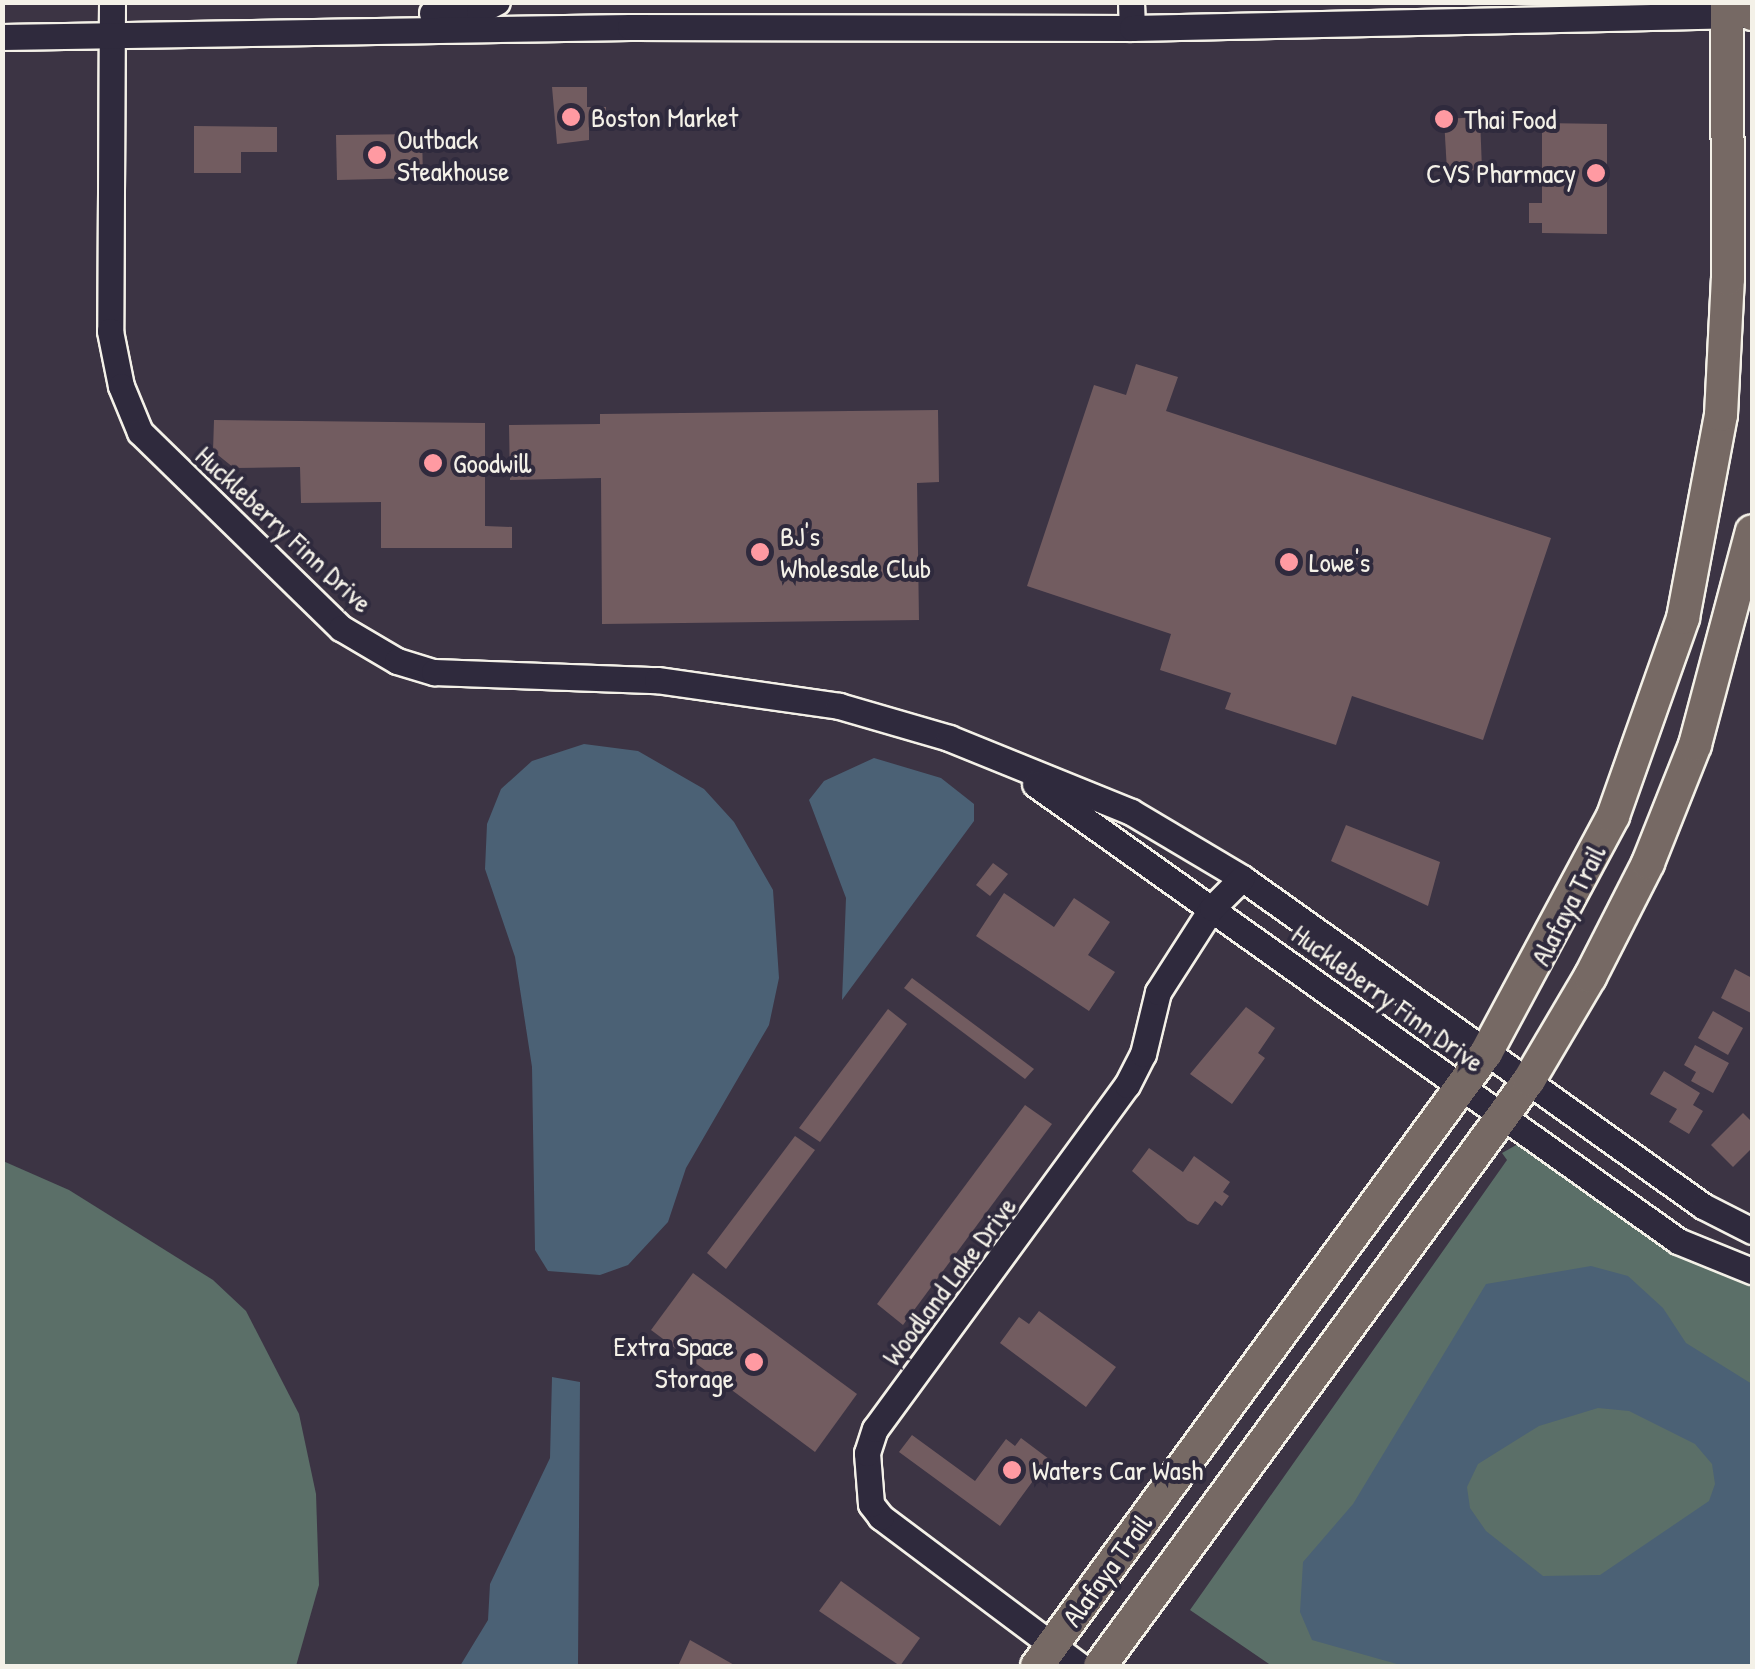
<!DOCTYPE html>
<html>
<head>
<meta charset="utf-8">
<style>
	body { margin:0 }
	#map { position:relative; width:1755px; height:1669px; overflow:hidden; background:#3c3444; font-family:"Patrick Hand",sans-serif }
	div>[style] { position:absolute }
	[style*='--x'] { left:calc(var(--x)*1px); top:calc(var(--y)*1px); width:calc(var(--w)*1px); rotate:calc(var(--a)*1deg) }
	.green>* { inset:0; background:#5b6f68 }
	.water>* { inset:0; background:#4b6175 }
	.building>* { inset:0; background:#725c60 }
	.roads { filter:drop-shadow(2px 0 #f4f1e8) drop-shadow(-2px 0 #f4f1e8) drop-shadow(0 2px #f4f1e8) drop-shadow(0 -2px #f4f1e8) }
	.minor>* { height:25px; margin:-12.5px; padding:0 12.5px; transform-origin:12.5px; border-radius:12.5px; background:#2f2a3d }
	.major>* { height:32px; margin:-16px; padding:0 16px; transform-origin:16px; border-radius:16px; background:#766964 }
	.dots>* { width:28px; height:28px; translate:-50% -50%; box-sizing:border-box; border:5px solid #2f2a3d; border-radius:50% }
	span { translate:-50% -50%; white-space:nowrap; text-align:center; line-height:1.15; -webkit-text-stroke:8px #2f2a3d; paint-order:stroke }
	.poi-label { font-size:28px; color:#f4f1e8 }
	.left { translate:0 -50%; text-align:left }
	.right { translate:-100% -50%; text-align:right }
	.street-label { font-size:28px; color:#f4f1e8 }
	.frame { position:absolute; inset:0; border:5px solid #f4f1e8; pointer-events:none }
</style>
</head>
<body>
<div id="map">
	<div class="green">
		<div style="clip-path:polygon(1518px 1144px,1546px 1154px,1692px 1260px,1752px 1279px,1752px 1666px,1272px 1666px,1190px 1610px,1507px 1160px,1502px 1153px)"></div>
		<div style="clip-path:polygon(3px 1161px,69px 1190px,213px 1280px,246px 1311px,299px 1414px,316px 1494px,319px 1585px,296px 1666px,3px 1666px)"></div>
	</div>
	<div class="water">
		<div style="clip-path:polygon(584px 744px,638px 751px,704px 789px,734px 822px,773px 890px,779px 978px,769px 1025px,686px 1168px,668px 1222px,628px 1265px,600px 1275px,548px 1271px,535px 1250px,532px 1067px,515px 957px,485px 869px,487px 824px,501px 789px,532px 761px)"></div>
		<div style="clip-path:polygon(874px 758px,941px 778px,974px 804px,974px 821px,842px 1000px,846px 898px,809px 800px,824px 781px)"></div>
		<div style="clip-path:polygon(evenodd,1591px 1266px,1628px 1276px,1663px 1308px,1686px 1343px,1752px 1384px,1752px 1666px,1404px 1666px,1312px 1640px,1300px 1612px,1303px 1562px,1353px 1504px,1486px 1284px,1591px 1266px,1598px 1408px,1629px 1411px,1695px 1444px,1712px 1464px,1715px 1484px,1709px 1501px,1600px 1575px,1543px 1576px,1486px 1531px,1470px 1508px,1467px 1487px,1478px 1464px,1539px 1426px,1598px 1408px)"></div>
		<div style="clip-path:polygon(552px 1377px,580px 1382px,578px 1666px,460px 1666px,488px 1620px,490px 1584px,550px 1458px)"></div>
	</div>
	<div class="building">
		<div style="clip-path:polygon(552px 87px,587px 87px,587px 107px,606px 107px,606px 121px,589px 123px,589px 140px,557px 144px)"></div>
		<div style="clip-path:polygon(1480px 117px,1482px 170px,1447px 171px,1444px 119px)"></div>
		<div style="clip-path:polygon(1542px 123px,1607px 124px,1607px 234px,1542px 233px,1542px 223px,1529px 223px,1529px 203px,1542px 203px)"></div>
		<div style="clip-path:polygon(194px 126px,277px 127px,277px 152px,241px 152px,241px 173px,194px 173px)"></div>
		<div style="clip-path:polygon(422px 134px,423px 178px,337px 180px,336px 135px)"></div>
		<div style="clip-path:polygon(1136px 364px,1178px 377px,1166px 411px,1551px 538px,1483px 740px,1352px 696px,1336px 745px,1225px 709px,1231px 693px,1160px 670px,1171px 634px,1027px 586px,1094px 385px,1126px 395px)"></div>
		<div style="clip-path:polygon(938px 410px,939px 482px,917px 483px,919px 620px,602px 624px,601px 478px,510px 480px,509px 425px,600px 424px,600px 414px)"></div>
		<div style="clip-path:polygon(214px 420px,485px 423px,485px 526px,512px 527px,512px 548px,381px 548px,381px 502px,301px 503px,300px 467px,234px 468px,213px 451px)"></div>
		<div style="clip-path:polygon(1346px 825px,1440px 862px,1428px 906px,1331px 861px)"></div>
		<div style="clip-path:polygon(993px 863px,1008px 874px,990px 896px,976px 885px)"></div>
		<div style="clip-path:polygon(1004px 893px,1054px 927px,1074px 898px,1110px 922px,1088px 955px,1115px 972px,1089px 1011px,976px 936px)"></div>
		<div style="clip-path:polygon(1735px 969px,1752px 978px,1751px 1013px,1721px 998px)"></div>
		<div style="clip-path:polygon(912px 978px,1034px 1069px,1025px 1079px,904px 988px)"></div>
		<div style="clip-path:polygon(1246px 1007px,1275px 1028px,1258px 1053px,1265px 1058px,1232px 1104px,1190px 1074px)"></div>
		<div style="clip-path:polygon(888px 1009px,907px 1024px,820px 1142px,799px 1128px)"></div>
		<div style="clip-path:polygon(1713px 1011px,1743px 1028px,1728px 1055px,1698px 1038px)"></div>
		<div style="clip-path:polygon(1695px 1045px,1729px 1063px,1713px 1093px,1691px 1081px,1696px 1072px,1684px 1065px)"></div>
		<div style="clip-path:polygon(1664px 1071px,1700px 1093px,1693px 1105px,1703px 1111px,1689px 1134px,1669px 1122px,1677px 1109px,1650px 1094px)"></div>
		<div style="clip-path:polygon(1025px 1105px,1052px 1124px,903px 1325px,877px 1304px)"></div>
		<div style="clip-path:polygon(1743px 1113px,1752px 1122px,1752px 1148px,1733px 1167px,1711px 1145px)"></div>
		<div style="clip-path:polygon(795px 1136px,815px 1150px,726px 1269px,707px 1253px)"></div>
		<div style="clip-path:polygon(1149px 1148px,1183px 1172px,1194px 1156px,1230px 1182px,1223px 1192px,1229px 1196px,1222px 1206px,1215px 1201px,1198px 1225px,1188px 1221px,1132px 1171px)"></div>
		<div style="clip-path:polygon(693px 1273px,857px 1394px,815px 1452px,651px 1330px)"></div>
		<div style="clip-path:polygon(1039px 1311px,1116px 1367px,1086px 1407px,1000px 1343px,1019px 1317px,1029px 1324px)"></div>
		<div style="clip-path:polygon(912px 1435px,975px 1481px,1006px 1439px,1015px 1446px,1021px 1438px,1049px 1459px,1000px 1526px,899px 1452px)"></div>
		<div style="clip-path:polygon(841px 1581px,920px 1638px,900px 1666px,819px 1611px)"></div>
		<div style="clip-path:polygon(690px 1640px,736px 1666px,678px 1666px)"></div>
	</div>
	<div class="roads">
		<div class="minor">
			<div style="--x:112;--y:2;--w:329;--a:90.3"></div>
			<div style="--x:110;--y:331;--w:56;--a:78.7"></div>
			<div style="--x:121;--y:386;--w:50;--a:67.6"></div>
			<div style="--x:140;--y:432;--w:281;--a:44.3"></div>
			<div style="--x:341;--y:628;--w:65;--a:30.5"></div>
			<div style="--x:397;--y:661;--w:39;--a:17"></div>
			<div style="--x:434;--y:672;--w:223;--a:2.1"></div>
			<div style="--x:657;--y:680;--w:184;--a:8.1"></div>
			<div style="--x:839;--y:706;--w:115;--a:16.2"></div>
			<div style="--x:949;--y:738;--w:196;--a:22.1"></div>
			<div style="--x:1131;--y:812;--w:129;--a:30.7"></div>
			<div style="--x:1242;--y:878;--w:566;--a:35.43"></div>
			<div style="--x:1703;--y:1206;--w:55;--a:27"></div>
			<div style="--x:1131;--y:2;--w:26;--a:88"></div>
			<div style="--x:432;--y:13;--w:47;--a:-2.4"></div>
			<div style="--x:479;--y:11;--w:20;--a:-27"></div>
			<div style="--x:2;--y:37;--w:628;--a:-0.91"></div>
			<div style="--x:630;--y:27;--w:502;--a:0.11"></div>
			<div style="--x:1132;--y:28;--w:610;--a:-1.22"></div>
			<div style="--x:1035;--y:784;--w:789;--a:35.4"></div>
			<div style="--x:1678;--y:1241;--w:80;--a:22.1"></div>
			<div style="--x:1080;--y:1666;--w:249;--a:-143.2"></div>
			<div style="--x:881;--y:1517;--w:16;--a:-128"></div>
			<div style="--x:871;--y:1504;--w:51;--a:-94.5"></div>
			<div style="--x:867;--y:1453;--w:25;--a:-72"></div>
			<div style="--x:875;--y:1429;--w:426;--a:-53.8"></div>
			<div style="--x:1127;--y:1085;--w:35;--a:-63"></div>
			<div style="--x:1143;--y:1054;--w:64;--a:-76.4"></div>
			<div style="--x:1158;--y:992;--w:100;--a:-57.3"></div>
			<div style="--x:1212;--y:908;--w:42;--a:-45"></div>
		</div>
		<div class="major">
			<div style="--x:1752;--y:14;--w:12;--a:-90"></div>
			<div style="--x:1037;--y:1666;--w:760;--a:-53.78"></div>
			<div style="--x:1486;--y:1053;--w:269;--a:-61.8"></div>
			<div style="--x:1613;--y:816;--w:210;--a:-70.5"></div>
			<div style="--x:1683;--y:618;--w:207;--a:-79.4"></div>
			<div style="--x:1721;--y:415;--w:136;--a:-87.1"></div>
			<div style="--x:1728;--y:279;--w:277;--a:-90.2"></div>
			<div style="--x:1100;--y:1666;--w:726;--a:-53.79"></div>
			<div style="--x:1529;--y:1080;--w:120;--a:-59.4"></div>
			<div style="--x:1590;--y:977;--w:128;--a:-63"></div>
			<div style="--x:1648;--y:863;--w:127;--a:-68.3"></div>
			<div style="--x:1695;--y:745;--w:221;--a:-75.1"></div>
		</div>
	</div>
	<div class="dots">
		<div style="left:571px;top:117px;background:#ff9aa2"></div>
		<div style="left:1444px;top:119px;background:#ff9aa2"></div>
		<div style="left:377px;top:155px;background:#ff9aa2"></div>
		<div style="left:1596px;top:173px;background:#ff9aa2"></div>
		<div style="left:433px;top:463px;background:#ff9aa2"></div>
		<div style="left:760px;top:552px;background:#ff9aa2"></div>
		<div style="left:1289px;top:562px;background:#ff9aa2"></div>
		<div style="left:754px;top:1362px;background:#ff9aa2"></div>
		<div style="left:1012px;top:1470px;background:#ff9aa2"></div>
	</div>
	<div class="poi-label">
		<span class="left" style="left:591px;top:117px">Boston Market</span>
		<span class="left" style="left:1464px;top:119px">Thai Food</span>
		<span class="left" style="left:397px;top:155px">Outback<br>Steakhouse</span>
		<span class="right" style="left:1576px;top:173px">CVS Pharmacy</span>
		<span class="left" style="left:453px;top:463px">Goodwill</span>
		<span class="left" style="left:780px;top:552px">BJ's<br>Wholesale Club</span>
		<span class="left" style="left:1309px;top:562px">Lowe's</span>
		<span class="right" style="left:734px;top:1362px">Extra Space<br>Storage</span>
		<span class="left" style="left:1032px;top:1470px">Waters Car Wash</span>
	</div>
	<div class="street-label">
		<span style="left:284px;top:529px;rotate:43deg">Huckleberry Finn Drive</span>
		<span style="left:1568px;top:905px;rotate:-63deg">Alafaya Trail</span>
		<span style="left:1388px;top:998px;rotate:36deg">Huckleberry Finn Drive</span>
		<span style="left:949px;top:1281px;rotate:-53deg">Woodland Lake Drive</span>
		<span style="left:1107px;top:1570px;rotate:-54deg">Alafaya Trail</span>
	</div>
	<div class="frame"></div>
</div>
</body>
</html>
